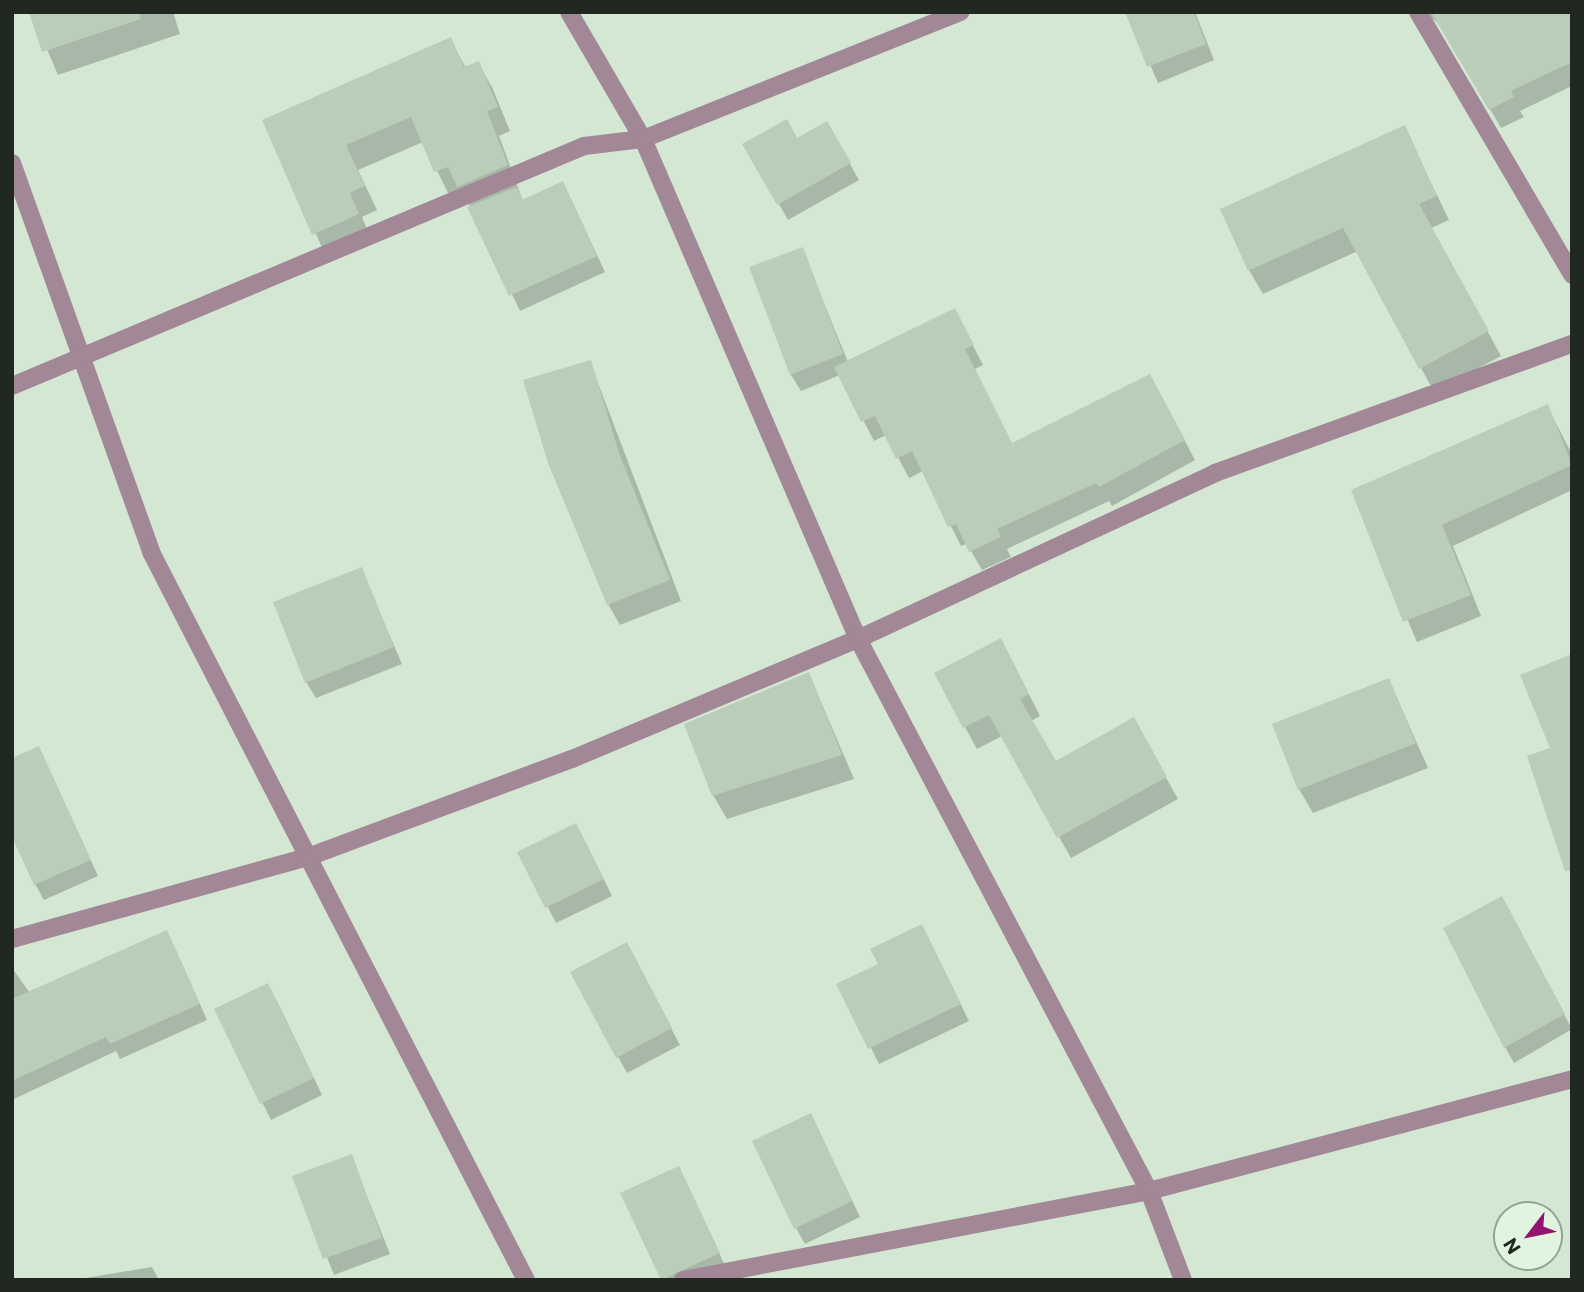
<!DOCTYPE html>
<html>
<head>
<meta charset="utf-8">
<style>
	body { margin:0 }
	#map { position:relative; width:1584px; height:1292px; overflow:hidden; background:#d3e7d2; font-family:Commissioner,sans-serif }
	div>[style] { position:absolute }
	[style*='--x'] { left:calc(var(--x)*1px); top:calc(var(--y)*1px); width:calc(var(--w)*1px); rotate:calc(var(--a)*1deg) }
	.shadow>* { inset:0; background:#0003 }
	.building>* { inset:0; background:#b9cdb8 }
	.minor>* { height:18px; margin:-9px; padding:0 9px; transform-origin:9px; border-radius:9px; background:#a28797 }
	span { translate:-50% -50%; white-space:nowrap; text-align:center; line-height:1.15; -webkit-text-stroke:6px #e0f4df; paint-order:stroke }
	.frame { position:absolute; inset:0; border:14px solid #212821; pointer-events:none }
	.north { position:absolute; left:1493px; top:1201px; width:70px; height:70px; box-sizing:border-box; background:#e0f4df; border:2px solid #94a293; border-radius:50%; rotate:238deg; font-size:19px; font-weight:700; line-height:28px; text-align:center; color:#212821 }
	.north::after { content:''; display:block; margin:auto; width:24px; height:32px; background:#921470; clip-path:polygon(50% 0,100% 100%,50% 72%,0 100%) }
</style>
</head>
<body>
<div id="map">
	<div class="shadow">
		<div style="clip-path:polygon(31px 12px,173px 12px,180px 34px,58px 75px)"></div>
		<div style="clip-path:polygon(1127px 12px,1195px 12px,1214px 60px,1158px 83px)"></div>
		<div style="clip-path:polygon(1423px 12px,1572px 12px,1572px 86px,1520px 111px,1524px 117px,1501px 128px,1441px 25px)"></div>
		<div style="clip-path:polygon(450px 39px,466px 68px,478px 63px,492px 87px,510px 131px,499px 136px,523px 201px,571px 199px,605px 272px,520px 311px,471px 208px,461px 190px,449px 195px,423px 142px,358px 170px,377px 210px,362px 217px,371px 239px,327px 258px,264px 121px)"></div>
		<div style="clip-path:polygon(827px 123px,859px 180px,788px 220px,745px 145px,797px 140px)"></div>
		<div style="clip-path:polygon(1404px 127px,1449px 220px,1431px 228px,1501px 356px,1434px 392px,1358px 251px,1263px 294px,1249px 270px)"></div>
		<div style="clip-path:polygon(802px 249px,848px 362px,965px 330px,983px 365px,975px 369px,1012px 444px,1161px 396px,1195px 460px,1112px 506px,1109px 501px,1007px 549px,1011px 557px,982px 570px,967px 544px,961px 546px,923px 471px,909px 478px,886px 435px,874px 441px,840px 375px,801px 391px,791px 375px,751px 268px)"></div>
		<div style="clip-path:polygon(590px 362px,681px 601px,620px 625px,608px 604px)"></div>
		<div style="clip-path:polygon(1547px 406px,1572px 454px,1572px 490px,1453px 546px,1481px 616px,1417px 642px,1353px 491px)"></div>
		<div style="clip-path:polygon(361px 569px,402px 664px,316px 698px,306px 682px)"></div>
		<div style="clip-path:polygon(1012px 661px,1040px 716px,1031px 721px,1055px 763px,1133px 719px,1178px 799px,1071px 858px,1002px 736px,977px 749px,936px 674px)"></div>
		<div style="clip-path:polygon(809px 674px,854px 779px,727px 819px,713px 795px)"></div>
		<div style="clip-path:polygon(1389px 680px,1428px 768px,1313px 813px,1299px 789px)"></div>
		<div style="clip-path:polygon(39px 748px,98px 876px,44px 900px,35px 884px)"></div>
		<div style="clip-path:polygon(585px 841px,612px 896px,556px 923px,520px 853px)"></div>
		<div style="clip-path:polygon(1510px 914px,1572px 1029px,1514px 1063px,1505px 1047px)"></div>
		<div style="clip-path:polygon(930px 942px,969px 1021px,879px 1064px,839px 985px)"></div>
		<div style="clip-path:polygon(175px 948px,207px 1020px,120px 1059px,116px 1051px,12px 1100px,12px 968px,30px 993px)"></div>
		<div style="clip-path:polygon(635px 961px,680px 1045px,627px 1073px,572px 973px)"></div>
		<div style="clip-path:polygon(277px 1001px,322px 1095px,271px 1120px,216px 1010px)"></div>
		<div style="clip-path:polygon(819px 1131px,860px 1217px,805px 1244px,796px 1228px)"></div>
		<div style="clip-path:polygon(351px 1156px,390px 1254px,334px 1275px,295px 1177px)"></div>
		<div style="clip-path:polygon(687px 1184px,727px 1270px,706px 1280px,663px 1280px,622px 1194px)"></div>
		<div style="clip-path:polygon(152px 1267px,159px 1280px,73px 1280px)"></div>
	</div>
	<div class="building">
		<div style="clip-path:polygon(29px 12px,139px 12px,141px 19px,42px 52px)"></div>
		<div style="clip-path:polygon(1125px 12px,1194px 12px,1206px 44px,1147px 67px)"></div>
		<div style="clip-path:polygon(1431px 12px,1572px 12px,1572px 62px,1511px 91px,1514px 97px,1489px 110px)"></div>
		<div style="clip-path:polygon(451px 37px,464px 67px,479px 61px,498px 107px,487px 111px,508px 165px,457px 187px,448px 167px,434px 172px,411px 117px,346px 145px,365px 186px,350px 193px,359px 214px,312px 235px,262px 120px)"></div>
		<div style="clip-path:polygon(787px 119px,797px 138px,827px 121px,851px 163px,777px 205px,742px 144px)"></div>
		<div style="clip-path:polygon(1405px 125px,1437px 196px,1419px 204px,1489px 331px,1419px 369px,1343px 228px,1248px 271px,1220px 209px)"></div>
		<div style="clip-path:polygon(563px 181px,597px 256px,509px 296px,467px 207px,517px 187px,522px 200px)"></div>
		<div style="clip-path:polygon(803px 247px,843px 354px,790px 375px,749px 267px)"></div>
		<div style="clip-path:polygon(955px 308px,974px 345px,965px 349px,1012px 443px,1150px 374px,1185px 440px,1099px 487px,1096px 483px,997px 529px,1001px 537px,969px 552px,956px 524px,948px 527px,912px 451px,896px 459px,875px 416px,861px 422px,834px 367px)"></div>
		<div style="clip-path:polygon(591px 360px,619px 453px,670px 580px,607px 605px,548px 463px,523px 380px)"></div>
		<div style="clip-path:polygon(1548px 404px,1572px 465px,1442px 525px,1471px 595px,1403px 622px,1351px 490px)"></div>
		<div style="clip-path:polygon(362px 567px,394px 647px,305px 683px,273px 602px)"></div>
		<div style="clip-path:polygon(1001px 638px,1029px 694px,1020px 699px,1056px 761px,1134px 717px,1167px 777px,1057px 838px,989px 715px,963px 728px,934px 673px)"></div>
		<div style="clip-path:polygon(1572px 654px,1572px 870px,1565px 871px,1527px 756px,1550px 748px,1520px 675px)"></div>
		<div style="clip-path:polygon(809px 672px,842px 755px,712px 796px,684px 724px)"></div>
		<div style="clip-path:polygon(1389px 678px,1416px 743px,1298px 790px,1272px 724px)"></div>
		<div style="clip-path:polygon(39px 746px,91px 860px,34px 885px,12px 837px,12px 758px)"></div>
		<div style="clip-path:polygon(576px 823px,604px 879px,545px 908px,517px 852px)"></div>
		<div style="clip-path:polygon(1502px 896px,1565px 1014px,1504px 1048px,1443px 928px)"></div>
		<div style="clip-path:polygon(922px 924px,961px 1004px,868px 1049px,836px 984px,878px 964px,870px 949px)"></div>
		<div style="clip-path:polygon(167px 930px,200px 1004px,110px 1044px,106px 1037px,12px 1081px,12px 999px)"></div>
		<div style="clip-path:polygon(627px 942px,672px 1028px,616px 1058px,570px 972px)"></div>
		<div style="clip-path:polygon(268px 983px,314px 1078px,260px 1104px,214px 1009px)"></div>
		<div style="clip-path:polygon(811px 1113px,852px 1201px,794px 1229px,752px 1141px)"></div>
		<div style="clip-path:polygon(352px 1154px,382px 1238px,323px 1259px,292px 1176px)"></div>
		<div style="clip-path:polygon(679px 1166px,720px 1253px,661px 1280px,620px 1193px)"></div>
	</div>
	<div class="minor">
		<div style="--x:569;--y:12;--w:147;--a:59.8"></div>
		<div style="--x:643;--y:139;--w:544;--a:66.73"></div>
		<div style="--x:858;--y:639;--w:624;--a:62.2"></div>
		<div style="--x:1149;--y:1191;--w:95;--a:69.1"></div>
		<div style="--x:1418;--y:12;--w:305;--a:59.6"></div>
		<div style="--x:12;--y:163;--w:413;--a:70.3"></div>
		<div style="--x:151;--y:552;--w:819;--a:62.75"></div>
		<div style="--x:12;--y:386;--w:620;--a:-22.76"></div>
		<div style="--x:584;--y:146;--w:59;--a:-6.8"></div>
		<div style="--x:643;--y:139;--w:342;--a:-21.8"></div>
		<div style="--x:12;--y:939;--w:307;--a:-15.5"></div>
		<div style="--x:308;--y:857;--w:282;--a:-20.4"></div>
		<div style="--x:572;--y:759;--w:310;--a:-22.8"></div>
		<div style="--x:858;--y:639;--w:394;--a:-24.9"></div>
		<div style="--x:1215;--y:473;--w:380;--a:-19.9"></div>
		<div style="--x:683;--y:1280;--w:474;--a:-10.8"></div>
		<div style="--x:1149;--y:1191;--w:438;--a:-14.8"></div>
	</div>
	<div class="frame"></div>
	<div class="north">N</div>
</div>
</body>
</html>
